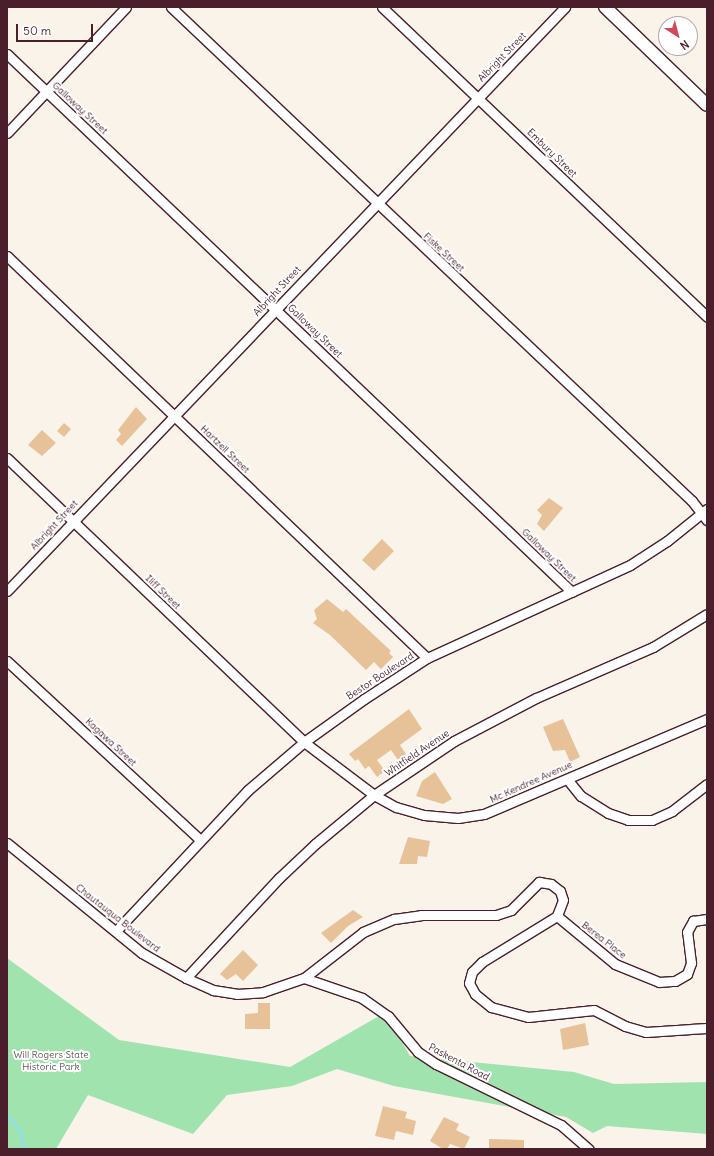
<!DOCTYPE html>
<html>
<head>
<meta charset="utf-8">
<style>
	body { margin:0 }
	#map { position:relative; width:714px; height:1156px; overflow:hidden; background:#faf3ea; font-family:Delius,sans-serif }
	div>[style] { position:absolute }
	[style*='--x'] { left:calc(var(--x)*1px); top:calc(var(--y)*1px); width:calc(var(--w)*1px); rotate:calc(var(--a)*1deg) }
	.green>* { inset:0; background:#a0e3ae }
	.stream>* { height:3px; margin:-1.5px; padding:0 1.5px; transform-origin:1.5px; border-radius:1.5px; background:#8ee0e5 }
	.building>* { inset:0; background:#e7c298 }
	.roads { filter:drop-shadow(1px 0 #4a1f2b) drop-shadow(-1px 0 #4a1f2b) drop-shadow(0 1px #4a1f2b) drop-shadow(0 -1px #4a1f2b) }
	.street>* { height:9px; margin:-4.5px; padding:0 4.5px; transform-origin:4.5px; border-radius:4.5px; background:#fff }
	.secondary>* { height:12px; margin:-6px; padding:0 6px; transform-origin:6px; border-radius:6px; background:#fff }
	span { translate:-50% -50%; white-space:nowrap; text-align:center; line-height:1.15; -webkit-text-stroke:4px #fff; paint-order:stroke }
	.street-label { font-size:10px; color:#4a1f2b }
	.park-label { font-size:10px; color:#645a52 }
	.frame { position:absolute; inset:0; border:8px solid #4a1f2b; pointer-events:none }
	.north { position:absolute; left:658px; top:16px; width:40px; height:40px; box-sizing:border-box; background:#fff; border:1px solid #b7a5aa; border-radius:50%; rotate:144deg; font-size:11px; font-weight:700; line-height:16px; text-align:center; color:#4a1f2b }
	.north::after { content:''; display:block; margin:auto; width:14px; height:18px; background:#d1495b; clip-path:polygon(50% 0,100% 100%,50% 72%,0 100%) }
	.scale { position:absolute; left:16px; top:24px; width:77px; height:18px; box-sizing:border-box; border:2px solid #4a1f2b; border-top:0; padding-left:5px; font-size:12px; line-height:14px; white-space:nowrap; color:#4a1f2b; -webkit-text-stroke:3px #fff; paint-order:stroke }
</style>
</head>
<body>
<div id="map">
	<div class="green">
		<div style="clip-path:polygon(7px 958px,119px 1040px,290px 1067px,379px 1016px,395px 1030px,410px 1056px,574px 1072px,614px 1084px,707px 1082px,707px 1134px,607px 1126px,593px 1133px,566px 1117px,394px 1086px,337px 1069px,292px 1086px,227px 1095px,193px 1134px,88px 1095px,56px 1149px,7px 1149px)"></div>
	</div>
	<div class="stream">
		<div style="--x:7;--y:1115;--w:23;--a:52"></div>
		<div style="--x:21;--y:1133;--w:16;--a:79"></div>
	</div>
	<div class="building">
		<div style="clip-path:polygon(136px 407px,147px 419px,122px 446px,116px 440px,121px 434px,118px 430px)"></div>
		<div style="clip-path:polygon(64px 423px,71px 429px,64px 437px,57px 431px)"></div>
		<div style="clip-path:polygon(42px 430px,56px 443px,42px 456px,28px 445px)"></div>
		<div style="clip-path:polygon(549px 498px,563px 508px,544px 531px,537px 524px,542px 515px,537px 510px)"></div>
		<div style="clip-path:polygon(382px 539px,394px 551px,374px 571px,362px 560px)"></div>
		<div style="clip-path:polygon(327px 599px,343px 612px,346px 609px,391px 651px,389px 653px,393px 657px,381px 669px,374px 662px,366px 670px,330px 635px,313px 623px,317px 619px,314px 610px)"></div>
		<div style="clip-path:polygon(409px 709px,422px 729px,400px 745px,406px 754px,398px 760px,391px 750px,377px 760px,385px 771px,377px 777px,369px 766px,365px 769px,358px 759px,355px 761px,349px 754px)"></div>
		<div style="clip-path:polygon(563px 719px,580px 757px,570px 762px,565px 750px,553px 751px,543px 727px)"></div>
		<div style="clip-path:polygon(435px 772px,452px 799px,443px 804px,416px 796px,422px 781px)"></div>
		<div style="clip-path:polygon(408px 837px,430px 841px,427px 857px,418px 856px,417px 864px,399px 864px)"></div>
		<div style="clip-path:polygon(353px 910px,363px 917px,348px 926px,331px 943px,321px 933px)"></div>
		<div style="clip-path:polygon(243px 950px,258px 965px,243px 981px,236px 974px,227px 980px,220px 974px)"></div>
		<div style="clip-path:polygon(258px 1003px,270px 1003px,270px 1029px,245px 1029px,245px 1014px,258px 1013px)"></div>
		<div style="clip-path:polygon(585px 1023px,589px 1045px,563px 1050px,560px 1029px)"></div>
		<div style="clip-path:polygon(383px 1106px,407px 1112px,405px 1118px,416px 1121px,413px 1135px,396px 1131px,394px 1140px,375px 1136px)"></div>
		<div style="clip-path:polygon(444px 1117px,459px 1124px,456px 1130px,470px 1137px,464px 1149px,450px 1144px,447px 1149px,443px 1149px,430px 1141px)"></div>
		<div style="clip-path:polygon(489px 1139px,524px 1140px,524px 1149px,489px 1149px)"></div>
	</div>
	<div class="roads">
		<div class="street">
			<div style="--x:171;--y:7;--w:718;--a:43.48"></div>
			<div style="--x:692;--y:501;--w:24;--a:52"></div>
			<div style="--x:382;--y:7;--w:449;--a:43.6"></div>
			<div style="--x:7;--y:54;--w:780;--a:43.6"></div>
			<div style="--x:7;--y:133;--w:173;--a:-46.6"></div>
			<div style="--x:7;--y:256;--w:581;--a:43.75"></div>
			<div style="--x:7;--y:458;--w:411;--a:43.7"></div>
			<div style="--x:304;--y:742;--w:88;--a:37.1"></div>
			<div style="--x:374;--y:795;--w:25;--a:29"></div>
			<div style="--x:396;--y:807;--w:29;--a:16"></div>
			<div style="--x:424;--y:815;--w:34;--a:5"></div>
			<div style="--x:458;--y:818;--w:26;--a:-9"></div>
			<div style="--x:484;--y:814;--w:242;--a:-23.1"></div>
			<div style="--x:7;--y:591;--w:808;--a:-46.3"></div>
			<div style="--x:7;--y:661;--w:262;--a:42.8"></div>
			<div style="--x:567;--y:779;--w:22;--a:51"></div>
			<div style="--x:581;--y:796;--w:32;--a:32"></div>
			<div style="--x:608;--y:813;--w:21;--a:19"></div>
			<div style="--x:628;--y:820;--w:24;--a:0"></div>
			<div style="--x:652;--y:820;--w:22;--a:-24"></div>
			<div style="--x:672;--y:811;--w:44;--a:-37.6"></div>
			<div style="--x:7;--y:843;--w:174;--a:39.2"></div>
			<div style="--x:142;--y:953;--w:51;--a:29.6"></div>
			<div style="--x:186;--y:978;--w:30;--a:24"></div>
			<div style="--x:213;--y:990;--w:24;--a:9"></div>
			<div style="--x:237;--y:994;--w:26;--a:-4"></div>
			<div style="--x:263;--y:992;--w:43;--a:-18.9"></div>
			<div style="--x:304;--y:978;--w:75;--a:-37.9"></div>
			<div style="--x:363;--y:932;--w:34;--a:-23"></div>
			<div style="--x:394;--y:919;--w:27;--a:-8"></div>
			<div style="--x:421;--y:915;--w:75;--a:0"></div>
			<div style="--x:496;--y:915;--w:16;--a:-18"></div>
			<div style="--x:511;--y:910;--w:40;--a:-45"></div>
			<div style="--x:539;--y:882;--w:12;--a:9"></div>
			<div style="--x:551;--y:884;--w:11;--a:38"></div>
			<div style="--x:560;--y:891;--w:9;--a:72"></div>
			<div style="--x:563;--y:900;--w:17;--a:111"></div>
			<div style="--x:557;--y:916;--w:88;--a:148.5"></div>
			<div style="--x:482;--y:962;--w:14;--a:135"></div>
			<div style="--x:472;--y:972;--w:11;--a:105"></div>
			<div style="--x:469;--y:983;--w:13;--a:61"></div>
			<div style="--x:475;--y:994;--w:21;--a:39"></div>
			<div style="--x:491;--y:1007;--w:38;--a:15"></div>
			<div style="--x:528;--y:1017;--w:66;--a:-6.1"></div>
			<div style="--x:594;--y:1010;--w:35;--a:27"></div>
			<div style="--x:625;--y:1026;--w:22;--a:16"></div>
			<div style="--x:646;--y:1032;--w:61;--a:-3.8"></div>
			<div style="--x:557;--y:916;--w:75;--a:39.6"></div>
			<div style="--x:615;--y:964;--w:48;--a:22.2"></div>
			<div style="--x:659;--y:982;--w:16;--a:-4"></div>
			<div style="--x:675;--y:981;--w:14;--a:-30"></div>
			<div style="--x:687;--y:974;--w:12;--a:-70"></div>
			<div style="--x:691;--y:963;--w:31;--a:-97"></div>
			<div style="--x:687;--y:932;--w:13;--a:-61"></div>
			<div style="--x:693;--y:921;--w:14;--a:-8"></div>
			<div style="--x:116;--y:931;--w:193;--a:-46.9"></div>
			<div style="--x:248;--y:790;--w:74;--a:-40.6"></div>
			<div style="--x:304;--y:742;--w:74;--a:-35.6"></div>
			<div style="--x:364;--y:699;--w:75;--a:-33.1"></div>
			<div style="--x:427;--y:658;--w:223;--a:-24.6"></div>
			<div style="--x:630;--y:565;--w:44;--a:-33"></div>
			<div style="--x:667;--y:541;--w:51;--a:-38.7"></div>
			<div style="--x:186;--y:978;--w:137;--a:-47.1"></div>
			<div style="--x:279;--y:878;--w:50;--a:-43.4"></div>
			<div style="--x:315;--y:844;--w:77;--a:-39.7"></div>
			<div style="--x:374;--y:795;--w:97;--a:-34"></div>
			<div style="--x:454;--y:741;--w:93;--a:-27.7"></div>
			<div style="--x:536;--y:698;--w:128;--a:-23.6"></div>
			<div style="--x:653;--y:647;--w:63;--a:-31.4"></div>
			<div style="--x:304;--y:978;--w:61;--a:19"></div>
			<div style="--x:362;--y:998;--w:32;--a:35"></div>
			<div style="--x:388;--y:1016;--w:47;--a:50.2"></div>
			<div style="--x:418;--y:1052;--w:22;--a:34"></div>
			<div style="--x:436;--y:1064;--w:139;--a:26"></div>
			<div style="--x:561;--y:1125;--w:37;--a:41"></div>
		</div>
		<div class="secondary">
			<div style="--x:605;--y:7;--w:141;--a:43.9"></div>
		</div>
	</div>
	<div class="street-label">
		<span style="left:502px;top:57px;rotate:-46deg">Albright Street</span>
		<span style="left:80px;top:108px;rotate:43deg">Galloway Street</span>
		<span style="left:552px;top:153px;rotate:44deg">Embury Street</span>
		<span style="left:444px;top:252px;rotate:43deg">Fiske Street</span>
		<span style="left:277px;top:291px;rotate:-47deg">Albright Street</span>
		<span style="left:315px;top:331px;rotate:44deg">Galloway Street</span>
		<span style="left:225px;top:449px;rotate:44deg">Hartzell Street</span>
		<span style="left:54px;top:525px;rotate:-47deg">Albright Street</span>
		<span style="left:549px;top:555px;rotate:44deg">Galloway Street</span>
		<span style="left:163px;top:592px;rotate:44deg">Iliff Street</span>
		<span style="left:380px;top:676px;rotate:-33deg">Bestor Boulevard</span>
		<span style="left:111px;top:742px;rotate:43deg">Kagawa Street</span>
		<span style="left:417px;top:753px;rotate:-34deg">Whitfield Avenue</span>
		<span style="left:531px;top:782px;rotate:-24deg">Mc Kendree Avenue</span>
		<span style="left:118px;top:918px;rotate:38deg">Chautauqua Boulevard</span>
		<span style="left:604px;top:940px;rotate:38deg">Berea Place</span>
		<span style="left:459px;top:1062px;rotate:28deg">Paskenta Road</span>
	</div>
	<div class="park-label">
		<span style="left:51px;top:1060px">Will Rogers State<br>Historic Park</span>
	</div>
	<div class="frame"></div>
	<div class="north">N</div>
	<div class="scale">50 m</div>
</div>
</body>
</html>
